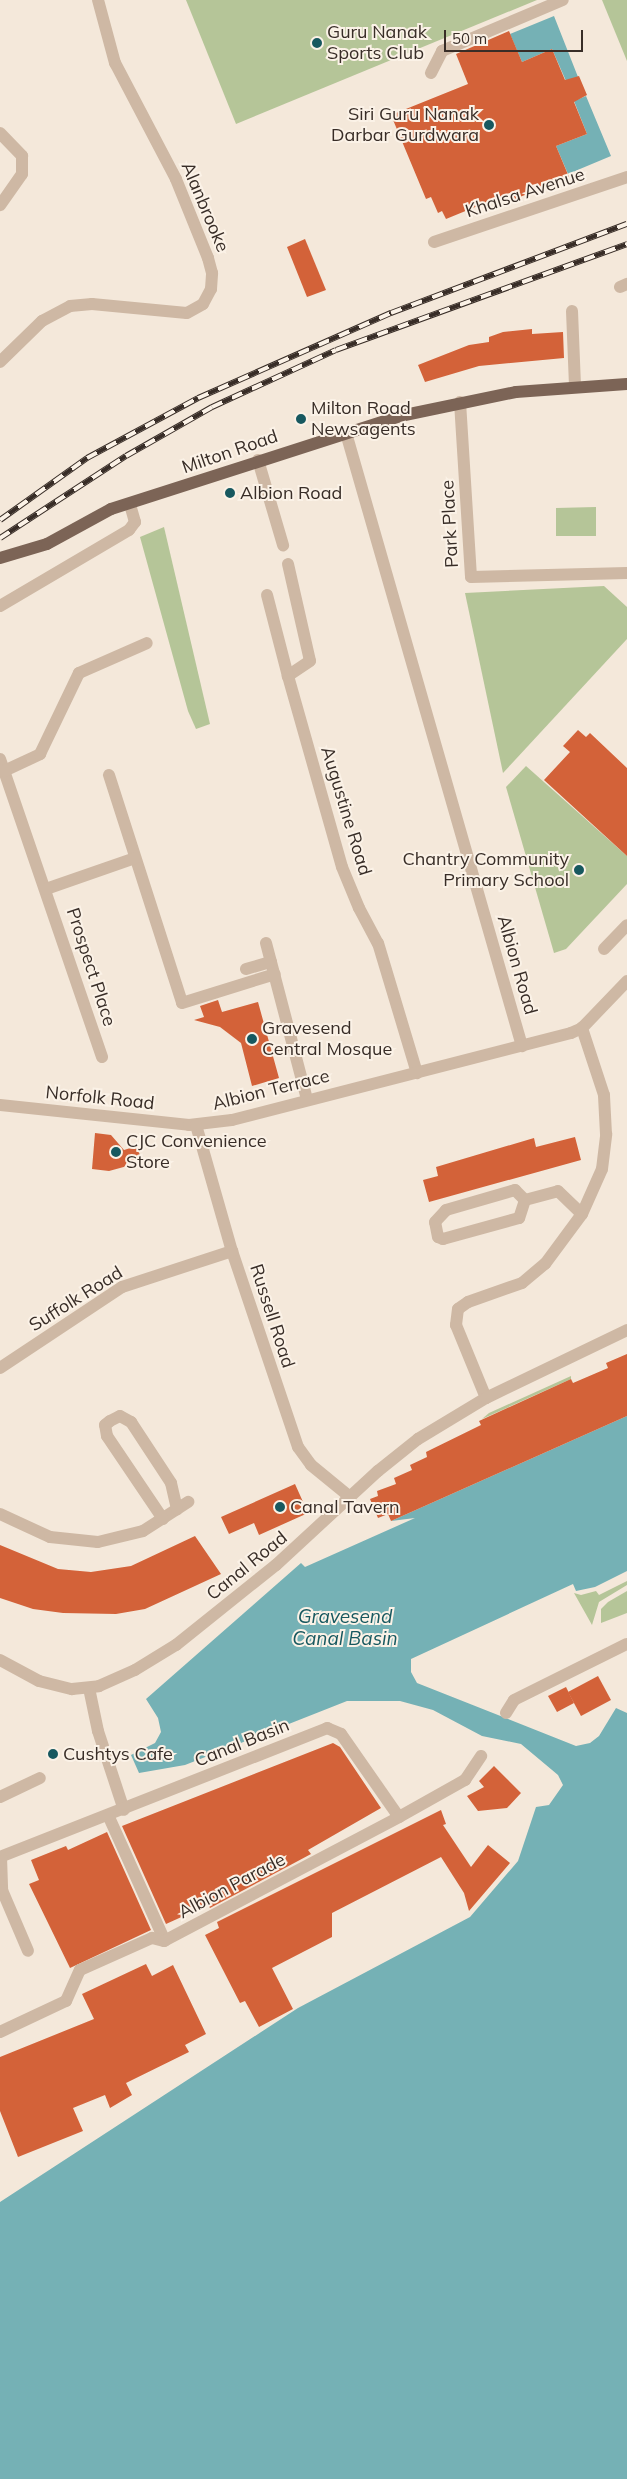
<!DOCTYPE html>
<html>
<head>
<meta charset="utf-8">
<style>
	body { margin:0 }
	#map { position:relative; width:627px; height:2479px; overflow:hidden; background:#f4e8da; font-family:Mulish,sans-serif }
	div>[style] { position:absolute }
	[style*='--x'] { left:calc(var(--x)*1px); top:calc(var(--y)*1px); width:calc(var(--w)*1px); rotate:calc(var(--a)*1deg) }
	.green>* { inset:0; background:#b5c598 }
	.water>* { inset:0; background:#75b1b5 }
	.building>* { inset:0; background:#d36239 }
	.minor>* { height:12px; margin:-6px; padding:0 6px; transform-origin:6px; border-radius:6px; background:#ceb8a4 }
	.major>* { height:12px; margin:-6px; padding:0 6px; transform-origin:6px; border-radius:6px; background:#7c6456 }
	.rail>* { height:5.5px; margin-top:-2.75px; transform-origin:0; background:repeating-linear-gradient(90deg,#fbf2e7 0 11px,#382d27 0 22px); box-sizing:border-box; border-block:1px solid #382d27 }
	.dots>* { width:14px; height:14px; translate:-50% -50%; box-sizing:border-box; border:2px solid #fbf2e7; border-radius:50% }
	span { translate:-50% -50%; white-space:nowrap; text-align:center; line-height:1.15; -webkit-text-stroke:4px #fbf2e7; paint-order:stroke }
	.poi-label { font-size:18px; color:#382d27 }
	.left { translate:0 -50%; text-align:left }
	.right { translate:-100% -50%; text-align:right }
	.street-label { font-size:18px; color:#382d27 }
	.water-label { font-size:19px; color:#17585f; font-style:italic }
	.scale { position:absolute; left:444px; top:30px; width:139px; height:22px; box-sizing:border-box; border:2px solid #382d27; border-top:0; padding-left:6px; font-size:15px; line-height:18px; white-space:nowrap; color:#382d27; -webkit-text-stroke:4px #fbf2e7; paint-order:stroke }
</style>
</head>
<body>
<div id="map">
	<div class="green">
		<div style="clip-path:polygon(186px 0,537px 0,236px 124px)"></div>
		<div style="clip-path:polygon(602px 0,627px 0,627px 61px)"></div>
		<div style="clip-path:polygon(596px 507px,596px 536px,556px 536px,556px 508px)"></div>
		<div style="clip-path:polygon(164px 527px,210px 724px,196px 729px,188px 711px,140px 537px)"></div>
		<div style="clip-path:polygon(604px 586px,627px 607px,627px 639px,503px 773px,465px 593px)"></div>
		<div style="clip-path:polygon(526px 766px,627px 856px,627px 884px,566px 949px,554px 953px,506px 787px)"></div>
		<div style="clip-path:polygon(571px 1376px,571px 1379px,482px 1419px,489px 1413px)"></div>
		<div style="clip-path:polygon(627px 1581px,627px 1585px,599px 1602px,592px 1625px,574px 1593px,581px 1595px,596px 1591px,599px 1595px)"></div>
		<div style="clip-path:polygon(627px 1591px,627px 1613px,601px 1623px,601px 1609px,608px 1602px)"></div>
	</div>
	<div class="water">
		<div style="clip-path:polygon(554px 16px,578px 77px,566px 81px,552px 49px,522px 62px,510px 34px)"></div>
		<div style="clip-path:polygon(586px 96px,611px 156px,568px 174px,556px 146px,587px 134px,574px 101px)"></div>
		<div style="clip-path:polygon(627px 1416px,627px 1571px,595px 1587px,576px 1591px,573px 1584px,411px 1659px,411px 1672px,417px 1683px,576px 1746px,590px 1743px,599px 1736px,616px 1708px,627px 1713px,627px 2479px,0 2479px,0 2202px,298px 2008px,470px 1917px,518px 1861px,536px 1807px,549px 1805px,563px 1785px,558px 1775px,521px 1744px,482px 1736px,433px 1710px,400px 1701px,347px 1701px,185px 1765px,139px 1773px,131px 1755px,155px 1743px,161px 1732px,158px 1718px,146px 1699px,301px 1563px,305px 1567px,415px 1518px,391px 1521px)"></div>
	</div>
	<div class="building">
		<div style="clip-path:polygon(509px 31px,522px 62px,552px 49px,565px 80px,579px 76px,587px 95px,574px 102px,587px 134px,556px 146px,569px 177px,515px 199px,512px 192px,446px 219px,442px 211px,438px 213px,431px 197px,426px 199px,391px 115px,468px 84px,456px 54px)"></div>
		<div style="clip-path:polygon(305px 239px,326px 290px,307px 297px,287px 247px)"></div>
		<div style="clip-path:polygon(532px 329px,532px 334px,563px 332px,564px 358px,479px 366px,425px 382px,418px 365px,469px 345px,489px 342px,489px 337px,503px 332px)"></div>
		<div style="clip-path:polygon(578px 730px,586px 737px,590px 733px,627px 768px,627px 856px,544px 780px,570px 752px,563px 746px)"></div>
		<div style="clip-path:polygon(218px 1000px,222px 1012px,258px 1002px,279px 1078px,252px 1086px,241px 1043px,220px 1027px,194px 1020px,204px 1017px,200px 1006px)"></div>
		<div style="clip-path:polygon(95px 1133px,111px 1135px,124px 1150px,137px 1146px,142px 1162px,109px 1171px,92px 1169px)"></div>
		<div style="clip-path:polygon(575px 1137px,581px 1160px,429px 1202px,423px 1180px,438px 1176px,436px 1167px,534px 1138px,536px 1147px)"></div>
		<div style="clip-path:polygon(627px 1354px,627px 1416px,391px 1521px,388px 1514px,378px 1518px,370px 1499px,378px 1496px,377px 1491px,396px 1484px,394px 1478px,412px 1470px,410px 1465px,427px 1457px,426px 1452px,481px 1425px,479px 1421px,571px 1379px,573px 1383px,608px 1368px,606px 1363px)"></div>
		<div style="clip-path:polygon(295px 1484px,308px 1513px,259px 1535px,254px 1523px,229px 1534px,221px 1517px)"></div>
		<div style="clip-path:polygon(195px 1536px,221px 1574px,145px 1609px,116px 1614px,63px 1613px,33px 1609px,0 1598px,0 1545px,58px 1569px,91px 1572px,131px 1566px)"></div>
		<div style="clip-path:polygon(598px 1676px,611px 1700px,581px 1716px,568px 1692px)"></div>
		<div style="clip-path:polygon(566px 1687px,574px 1703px,557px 1712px,548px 1696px)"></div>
		<div style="clip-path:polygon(333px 1743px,340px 1747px,381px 1808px,308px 1850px,311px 1854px,210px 1908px,208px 1905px,166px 1924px,122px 1826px)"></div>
		<div style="clip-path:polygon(494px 1766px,521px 1793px,507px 1808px,478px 1811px,467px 1796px,484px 1787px,479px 1781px)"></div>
		<div style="clip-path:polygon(441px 1810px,446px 1824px,443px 1825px,471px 1867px,488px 1845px,510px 1863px,469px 1911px,464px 1893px,441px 1857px,332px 1913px,332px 1937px,272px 1968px,293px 2009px,259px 2027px,245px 2001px,240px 2003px,205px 1935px,219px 1928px,217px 1922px)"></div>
		<div style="clip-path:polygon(107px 1832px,151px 1930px,70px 1968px,29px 1884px,39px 1880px,31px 1860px,66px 1846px,68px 1850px)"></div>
		<div style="clip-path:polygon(146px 1964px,152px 1976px,173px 1965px,206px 2034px,185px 2045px,189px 2052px,126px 2083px,132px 2095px,110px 2108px,105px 2095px,73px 2108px,83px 2131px,18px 2157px,0 2111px,0 2057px,94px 2019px,82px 1994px)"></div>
	</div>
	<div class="minor">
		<div style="--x:431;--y:73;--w:25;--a:-63"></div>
		<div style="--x:442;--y:51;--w:131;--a:-22.9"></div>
		<div style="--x:0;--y:133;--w:32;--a:46"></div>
		<div style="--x:22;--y:156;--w:18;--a:90"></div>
		<div style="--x:22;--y:174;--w:38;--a:125"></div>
		<div style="--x:434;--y:242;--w:204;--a:-18.6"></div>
		<div style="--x:620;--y:287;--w:8;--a:-23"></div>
		<div style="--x:572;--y:311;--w:75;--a:87.7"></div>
		<div style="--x:0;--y:362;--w:59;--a:-44.3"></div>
		<div style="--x:42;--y:321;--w:32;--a:-28"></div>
		<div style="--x:70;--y:306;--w:22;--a:-5"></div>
		<div style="--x:92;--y:304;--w:95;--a:5.4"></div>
		<div style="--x:187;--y:313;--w:18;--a:-29"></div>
		<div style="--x:203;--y:304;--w:17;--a:-62"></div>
		<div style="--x:211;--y:289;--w:16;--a:-86"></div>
		<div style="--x:212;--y:273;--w:16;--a:-105"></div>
		<div style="--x:208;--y:258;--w:85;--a:-112.1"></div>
		<div style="--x:176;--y:179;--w:131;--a:-117.7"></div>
		<div style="--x:115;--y:63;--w:65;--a:-105.1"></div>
		<div style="--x:460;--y:402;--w:175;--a:86.4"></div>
		<div style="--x:471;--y:577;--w:156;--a:-1.5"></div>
		<div style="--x:346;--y:433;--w:638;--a:73.98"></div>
		<div style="--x:258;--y:460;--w:89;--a:73.6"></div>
		<div style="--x:288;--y:564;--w:99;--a:77.2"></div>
		<div style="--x:310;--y:661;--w:27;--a:146"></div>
		<div style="--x:288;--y:676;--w:198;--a:74.2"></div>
		<div style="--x:342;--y:867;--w:44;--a:67.5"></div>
		<div style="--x:359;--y:908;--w:40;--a:62"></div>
		<div style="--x:378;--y:943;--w:136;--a:73.3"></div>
		<div style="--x:267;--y:595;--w:84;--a:75.5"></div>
		<div style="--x:0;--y:606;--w:150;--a:-30.5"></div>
		<div style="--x:129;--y:530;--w:10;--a:-53"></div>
		<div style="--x:135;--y:522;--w:19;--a:-106"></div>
		<div style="--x:0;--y:759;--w:315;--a:71.1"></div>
		<div style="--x:4;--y:771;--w:40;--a:-25"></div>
		<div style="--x:40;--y:754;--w:90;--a:-64.3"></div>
		<div style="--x:79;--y:673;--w:74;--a:-23.8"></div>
		<div style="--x:109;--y:775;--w:239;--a:72.2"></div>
		<div style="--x:182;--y:1003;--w:97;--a:-17.3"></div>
		<div style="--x:46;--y:889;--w:94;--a:-19.2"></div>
		<div style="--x:266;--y:943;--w:161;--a:75.3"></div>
		<div style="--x:604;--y:949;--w:33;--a:-46"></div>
		<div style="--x:246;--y:969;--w:26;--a:-16"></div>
		<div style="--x:0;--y:1105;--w:190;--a:6"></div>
		<div style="--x:189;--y:1125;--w:43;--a:-6.6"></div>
		<div style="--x:232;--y:1120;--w:350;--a:-14.4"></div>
		<div style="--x:571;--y:1033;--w:12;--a:-24"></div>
		<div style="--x:582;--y:1028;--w:65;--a:-46.2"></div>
		<div style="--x:196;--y:1125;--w:131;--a:74.1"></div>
		<div style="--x:232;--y:1251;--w:207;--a:71.4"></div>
		<div style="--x:298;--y:1447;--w:22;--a:54"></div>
		<div style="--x:311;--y:1465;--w:50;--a:39.4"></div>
		<div style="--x:515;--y:1190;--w:14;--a:45"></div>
		<div style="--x:525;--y:1200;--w:19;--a:108"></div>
		<div style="--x:519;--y:1218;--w:79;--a:164.6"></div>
		<div style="--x:443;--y:1239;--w:5;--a:-158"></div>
		<div style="--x:438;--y:1237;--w:15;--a:-101"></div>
		<div style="--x:435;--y:1222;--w:16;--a:-47"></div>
		<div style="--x:446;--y:1210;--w:72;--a:-16.2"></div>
		<div style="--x:525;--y:1200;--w:34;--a:-15"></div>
		<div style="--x:558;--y:1191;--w:33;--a:44"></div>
		<div style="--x:0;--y:1368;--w:146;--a:-33.6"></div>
		<div style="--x:122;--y:1287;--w:116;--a:-18.1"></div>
		<div style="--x:486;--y:1398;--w:79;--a:-112.3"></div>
		<div style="--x:456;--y:1325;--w:16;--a:-83"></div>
		<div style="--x:458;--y:1309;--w:12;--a:-35"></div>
		<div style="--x:468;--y:1302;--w:57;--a:-19.4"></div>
		<div style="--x:522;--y:1283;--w:30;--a:-40"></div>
		<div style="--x:545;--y:1264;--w:62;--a:-53.5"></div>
		<div style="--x:582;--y:1214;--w:49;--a:-66"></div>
		<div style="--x:602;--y:1169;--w:35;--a:-83"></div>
		<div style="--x:606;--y:1134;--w:39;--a:-93"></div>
		<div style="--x:604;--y:1095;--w:71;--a:-108.2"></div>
		<div style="--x:0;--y:1514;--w:55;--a:24.7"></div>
		<div style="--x:50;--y:1537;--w:48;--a:5.9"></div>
		<div style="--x:98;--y:1542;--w:46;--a:-13.7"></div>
		<div style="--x:143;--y:1531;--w:54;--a:-32.8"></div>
		<div style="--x:163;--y:1519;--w:100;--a:-124"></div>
		<div style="--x:107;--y:1436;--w:11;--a:-100"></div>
		<div style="--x:105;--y:1425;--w:6;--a:-39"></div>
		<div style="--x:110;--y:1421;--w:11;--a:-27"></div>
		<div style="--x:120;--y:1416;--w:13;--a:29"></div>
		<div style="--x:131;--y:1422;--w:73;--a:56.7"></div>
		<div style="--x:171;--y:1483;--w:27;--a:77"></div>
		<div style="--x:0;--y:1660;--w:44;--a:28.3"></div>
		<div style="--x:39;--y:1681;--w:34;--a:14"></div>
		<div style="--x:72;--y:1689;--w:27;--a:-6"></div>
		<div style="--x:99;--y:1686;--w:39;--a:-24"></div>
		<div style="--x:135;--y:1670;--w:48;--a:-31.4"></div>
		<div style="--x:176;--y:1645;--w:128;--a:-38.7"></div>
		<div style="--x:276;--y:1565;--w:139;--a:-42.7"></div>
		<div style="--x:378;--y:1471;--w:51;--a:-38.7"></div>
		<div style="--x:418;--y:1439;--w:79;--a:-31.1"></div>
		<div style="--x:486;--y:1398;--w:157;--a:-25.7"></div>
		<div style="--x:89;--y:1688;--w:44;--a:78.2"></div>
		<div style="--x:98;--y:1731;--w:83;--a:71.8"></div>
		<div style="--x:506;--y:1713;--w:15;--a:-58"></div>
		<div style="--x:514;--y:1700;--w:126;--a:-26.4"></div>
		<div style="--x:0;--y:1797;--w:44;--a:-25.4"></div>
		<div style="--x:108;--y:1815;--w:138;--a:65.7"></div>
		<div style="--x:0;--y:1857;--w:352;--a:-21.5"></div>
		<div style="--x:327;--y:1728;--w:15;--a:23"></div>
		<div style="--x:341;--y:1734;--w:101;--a:55.1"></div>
		<div style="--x:1;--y:1857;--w:33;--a:88"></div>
		<div style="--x:2;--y:1890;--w:66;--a:66.9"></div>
		<div style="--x:0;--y:2032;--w:73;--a:-25.2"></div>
		<div style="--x:66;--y:2001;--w:34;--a:-66"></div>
		<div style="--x:80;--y:1970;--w:79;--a:-24"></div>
		<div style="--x:152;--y:1938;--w:12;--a:14"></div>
		<div style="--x:164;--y:1941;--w:266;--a:-27.8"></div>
		<div style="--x:399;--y:1817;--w:76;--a:-29.3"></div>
		<div style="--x:465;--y:1780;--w:29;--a:-56"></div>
	</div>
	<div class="major">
		<div style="--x:0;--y:558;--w:49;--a:-16.6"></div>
		<div style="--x:47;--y:544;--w:73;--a:-28.7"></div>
		<div style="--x:111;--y:509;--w:304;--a:-17.8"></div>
		<div style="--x:400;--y:416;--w:118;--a:-11.7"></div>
		<div style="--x:516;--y:392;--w:111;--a:-4.1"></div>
	</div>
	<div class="rail">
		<div style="--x:0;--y:520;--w:107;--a:-35.5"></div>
		<div style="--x:87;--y:458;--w:126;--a:-28.4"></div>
		<div style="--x:198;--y:398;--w:211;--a:-23.8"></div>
		<div style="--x:391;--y:313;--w:252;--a:-20.7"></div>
		<div style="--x:0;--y:538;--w:150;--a:-33.1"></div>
		<div style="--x:126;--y:456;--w:99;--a:-29.7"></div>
		<div style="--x:212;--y:407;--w:136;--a:-24.7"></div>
		<div style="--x:336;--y:350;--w:310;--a:-20"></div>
	</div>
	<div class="dots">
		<div style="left:317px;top:43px;background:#17585f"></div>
		<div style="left:489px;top:125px;background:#17585f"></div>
		<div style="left:301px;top:419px;background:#17585f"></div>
		<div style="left:230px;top:493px;background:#17585f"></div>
		<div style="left:579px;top:870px;background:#17585f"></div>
		<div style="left:252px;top:1039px;background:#17585f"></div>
		<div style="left:116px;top:1152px;background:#17585f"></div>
		<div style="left:280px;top:1507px;background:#17585f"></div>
		<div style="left:53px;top:1754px;background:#17585f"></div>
	</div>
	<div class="poi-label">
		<span class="left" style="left:327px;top:43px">Guru Nanak<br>Sports Club</span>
		<span class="right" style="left:479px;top:125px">Siri Guru Nanak<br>Darbar Gurdwara</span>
		<span class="left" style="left:311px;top:419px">Milton Road<br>Newsagents</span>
		<span class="left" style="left:240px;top:493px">Albion Road</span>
		<span class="right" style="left:569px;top:870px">Chantry Community<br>Primary School</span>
		<span class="left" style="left:262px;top:1039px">Gravesend<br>Central Mosque</span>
		<span class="left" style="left:126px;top:1152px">CJC Convenience<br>Store</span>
		<span class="left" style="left:290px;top:1507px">Canal Tavern</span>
		<span class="left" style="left:63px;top:1754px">Cushtys Cafe</span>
	</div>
	<div class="street-label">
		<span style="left:525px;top:193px;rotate:-18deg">Khalsa Avenue</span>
		<span style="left:205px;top:207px;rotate:67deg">Alanbrooke</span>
		<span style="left:230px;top:452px;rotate:-19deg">Milton Road</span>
		<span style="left:450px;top:524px;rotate:-93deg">Park Place</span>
		<span style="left:346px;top:811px;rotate:73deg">Augustine Road</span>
		<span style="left:517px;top:965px;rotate:74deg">Albion Road</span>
		<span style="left:91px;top:967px;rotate:72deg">Prospect Place</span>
		<span style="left:271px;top:1090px;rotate:-14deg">Albion Terrace</span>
		<span style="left:100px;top:1098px;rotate:6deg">Norfolk Road</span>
		<span style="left:76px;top:1299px;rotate:-32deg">Suffolk Road</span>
		<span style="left:272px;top:1316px;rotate:72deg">Russell Road</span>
		<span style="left:247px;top:1566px;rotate:-39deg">Canal Road</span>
		<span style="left:242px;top:1743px;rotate:-22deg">Canal Basin</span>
		<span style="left:232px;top:1886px;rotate:-28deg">Albion Parade</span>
	</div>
	<div class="water-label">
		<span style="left:345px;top:1628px">Gravesend<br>Canal Basin</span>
	</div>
	<div class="scale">50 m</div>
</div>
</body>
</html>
